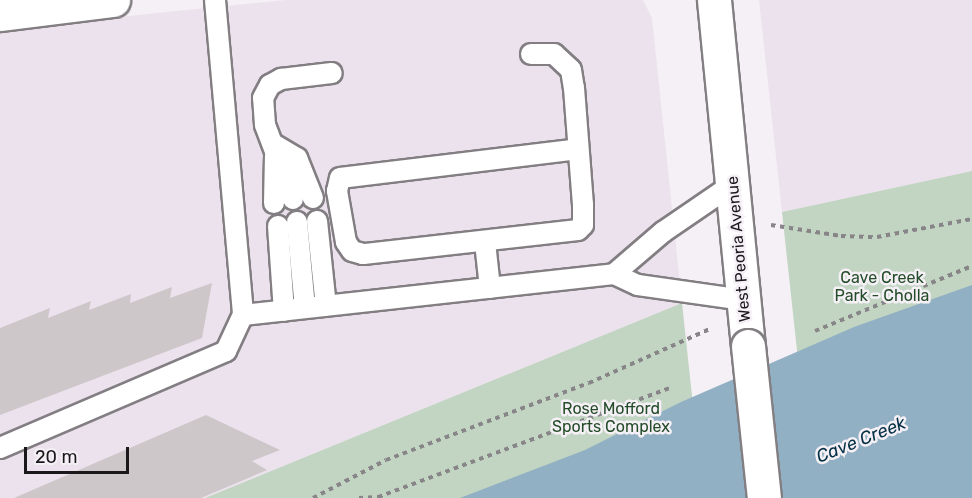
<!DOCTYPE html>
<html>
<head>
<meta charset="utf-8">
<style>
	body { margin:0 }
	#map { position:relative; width:972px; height:498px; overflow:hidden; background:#f4f0f5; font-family:Rubik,sans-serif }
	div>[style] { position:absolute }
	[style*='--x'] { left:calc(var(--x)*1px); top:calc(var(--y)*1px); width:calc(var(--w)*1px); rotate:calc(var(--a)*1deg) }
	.built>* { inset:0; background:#ece2ed }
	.green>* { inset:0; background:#c2d4c2 }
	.water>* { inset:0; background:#91b0c3 }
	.building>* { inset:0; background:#cdc7ca }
	.path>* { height:4px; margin-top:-2px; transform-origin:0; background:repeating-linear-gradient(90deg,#888589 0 4.5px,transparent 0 9px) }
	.roads { filter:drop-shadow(2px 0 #827e82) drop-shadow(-2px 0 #827e82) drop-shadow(0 2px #827e82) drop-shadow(0 -2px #827e82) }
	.service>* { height:20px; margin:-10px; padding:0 10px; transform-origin:10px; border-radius:10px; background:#fff }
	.tertiary>* { height:33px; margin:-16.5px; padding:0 16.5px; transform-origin:16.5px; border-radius:16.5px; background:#fff }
	.secondary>* { height:33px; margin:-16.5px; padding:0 16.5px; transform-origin:16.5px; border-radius:16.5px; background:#fff }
	.bridges { filter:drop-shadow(2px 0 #827e82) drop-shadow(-2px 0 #827e82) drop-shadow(0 2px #827e82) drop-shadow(0 -2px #827e82) }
	.secondary-bridge>* { height:33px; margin:-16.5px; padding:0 16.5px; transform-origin:16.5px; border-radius:16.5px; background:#fff }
	span { translate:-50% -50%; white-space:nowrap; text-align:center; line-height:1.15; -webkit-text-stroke:5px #f4f0f5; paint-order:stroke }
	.street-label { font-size:16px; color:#1a181a }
	.park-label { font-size:16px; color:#244c29 }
	.water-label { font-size:18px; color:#033045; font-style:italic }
	.scale { position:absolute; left:24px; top:447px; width:105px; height:27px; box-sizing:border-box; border:3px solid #1a181a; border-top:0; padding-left:8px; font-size:18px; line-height:21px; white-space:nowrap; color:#1a181a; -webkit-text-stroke:4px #f4f0f5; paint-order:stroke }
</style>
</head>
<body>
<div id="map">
	<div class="built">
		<div style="clip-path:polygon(286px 0,643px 0,652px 18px,682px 303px,205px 498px,0 498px,0 29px)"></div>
		<div style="clip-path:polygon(759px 0,972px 0,972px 171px,782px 212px)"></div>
	</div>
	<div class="green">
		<div style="clip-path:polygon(972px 171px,972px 498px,813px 498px,782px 212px)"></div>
		<div style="clip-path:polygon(682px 303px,703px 498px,205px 498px)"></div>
	</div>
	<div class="water">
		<div style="clip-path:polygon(972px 285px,972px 498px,460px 498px,585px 450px,681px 402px,854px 327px)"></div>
	</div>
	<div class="building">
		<div style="clip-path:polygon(212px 283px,202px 338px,0 415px,0 328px,50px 308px,48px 318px,91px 301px,89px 310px,131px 294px,130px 303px,172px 287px,170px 298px)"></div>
		<div style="clip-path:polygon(206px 415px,280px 450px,252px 461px,267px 470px,201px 498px,14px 498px)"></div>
	</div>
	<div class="path">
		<div style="--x:771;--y:225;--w:71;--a:8.9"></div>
		<div style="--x:841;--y:236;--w:36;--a:2"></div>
		<div style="--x:877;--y:237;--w:97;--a:-10.7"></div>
		<div style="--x:815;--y:331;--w:170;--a:-22.5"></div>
		<div style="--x:313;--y:498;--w:82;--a:-27.5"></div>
		<div style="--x:386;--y:460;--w:217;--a:-20.8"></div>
		<div style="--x:589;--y:383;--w:135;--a:-24.1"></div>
		<div style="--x:359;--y:498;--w:19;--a:-3"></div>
		<div style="--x:378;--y:497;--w:311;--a:-20.5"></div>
	</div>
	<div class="roads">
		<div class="service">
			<div style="--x:215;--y:0;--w:316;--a:84.9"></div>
			<div style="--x:531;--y:54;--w:23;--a:0"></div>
			<div style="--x:554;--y:54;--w:23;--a:43"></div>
			<div style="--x:571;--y:70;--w:18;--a:81"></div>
			<div style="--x:574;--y:88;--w:116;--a:85.6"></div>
			<div style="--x:583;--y:204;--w:21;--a:90"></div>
			<div style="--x:583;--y:225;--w:7;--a:135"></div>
			<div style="--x:578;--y:230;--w:216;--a:173.6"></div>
			<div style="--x:363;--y:254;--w:11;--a:-165"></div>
			<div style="--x:352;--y:251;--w:11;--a:-124"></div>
			<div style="--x:346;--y:242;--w:52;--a:-100"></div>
			<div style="--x:337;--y:191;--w:13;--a:-77"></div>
			<div style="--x:340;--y:178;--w:240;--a:-6.9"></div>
			<div style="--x:275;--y:145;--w:26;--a:31"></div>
			<div style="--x:297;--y:158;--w:43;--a:68.2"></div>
			<div style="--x:293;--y:199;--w:79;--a:-110.7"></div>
			<div style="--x:265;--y:125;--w:27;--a:-94"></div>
			<div style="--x:263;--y:98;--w:15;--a:-62"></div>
			<div style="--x:270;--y:85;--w:13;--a:-29"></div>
			<div style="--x:281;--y:79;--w:51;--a:-6.7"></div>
			<div style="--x:274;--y:203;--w:47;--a:-88.8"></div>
			<div style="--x:317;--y:221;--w:85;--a:84"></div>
			<div style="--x:297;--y:222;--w:86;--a:84.7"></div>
			<div style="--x:278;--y:226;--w:85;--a:86"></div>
			<div style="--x:485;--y:242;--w:46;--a:83.8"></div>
			<div style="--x:614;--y:274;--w:65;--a:-40.6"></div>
			<div style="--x:663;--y:232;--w:85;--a:-34.4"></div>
			<div style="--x:0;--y:448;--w:246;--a:-23.2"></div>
			<div style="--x:226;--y:351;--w:40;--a:-65"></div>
			<div style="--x:243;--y:315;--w:373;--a:-6.3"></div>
			<div style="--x:614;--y:274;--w:26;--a:25"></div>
			<div style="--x:638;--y:285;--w:107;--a:8.1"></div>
		</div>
		<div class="tertiary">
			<div style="--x:0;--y:14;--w:114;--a:-7.1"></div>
		</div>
		<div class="secondary">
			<div style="--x:714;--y:0;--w:348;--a:84.4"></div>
		</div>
	</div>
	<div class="bridges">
		<div class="secondary-bridge">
			<div style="--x:748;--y:346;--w:153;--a:84"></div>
		</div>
	</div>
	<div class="street-label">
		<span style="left:739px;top:249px;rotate:-95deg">West Peoria Avenue</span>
	</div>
	<div class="park-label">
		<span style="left:882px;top:287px">Cave Creek<br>Park - Cholla</span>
		<span style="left:611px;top:418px">Rose Mofford<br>Sports Complex</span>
	</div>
	<div class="water-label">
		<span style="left:861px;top:440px;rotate:-22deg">Cave Creek</span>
	</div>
	<div class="scale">20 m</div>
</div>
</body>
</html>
